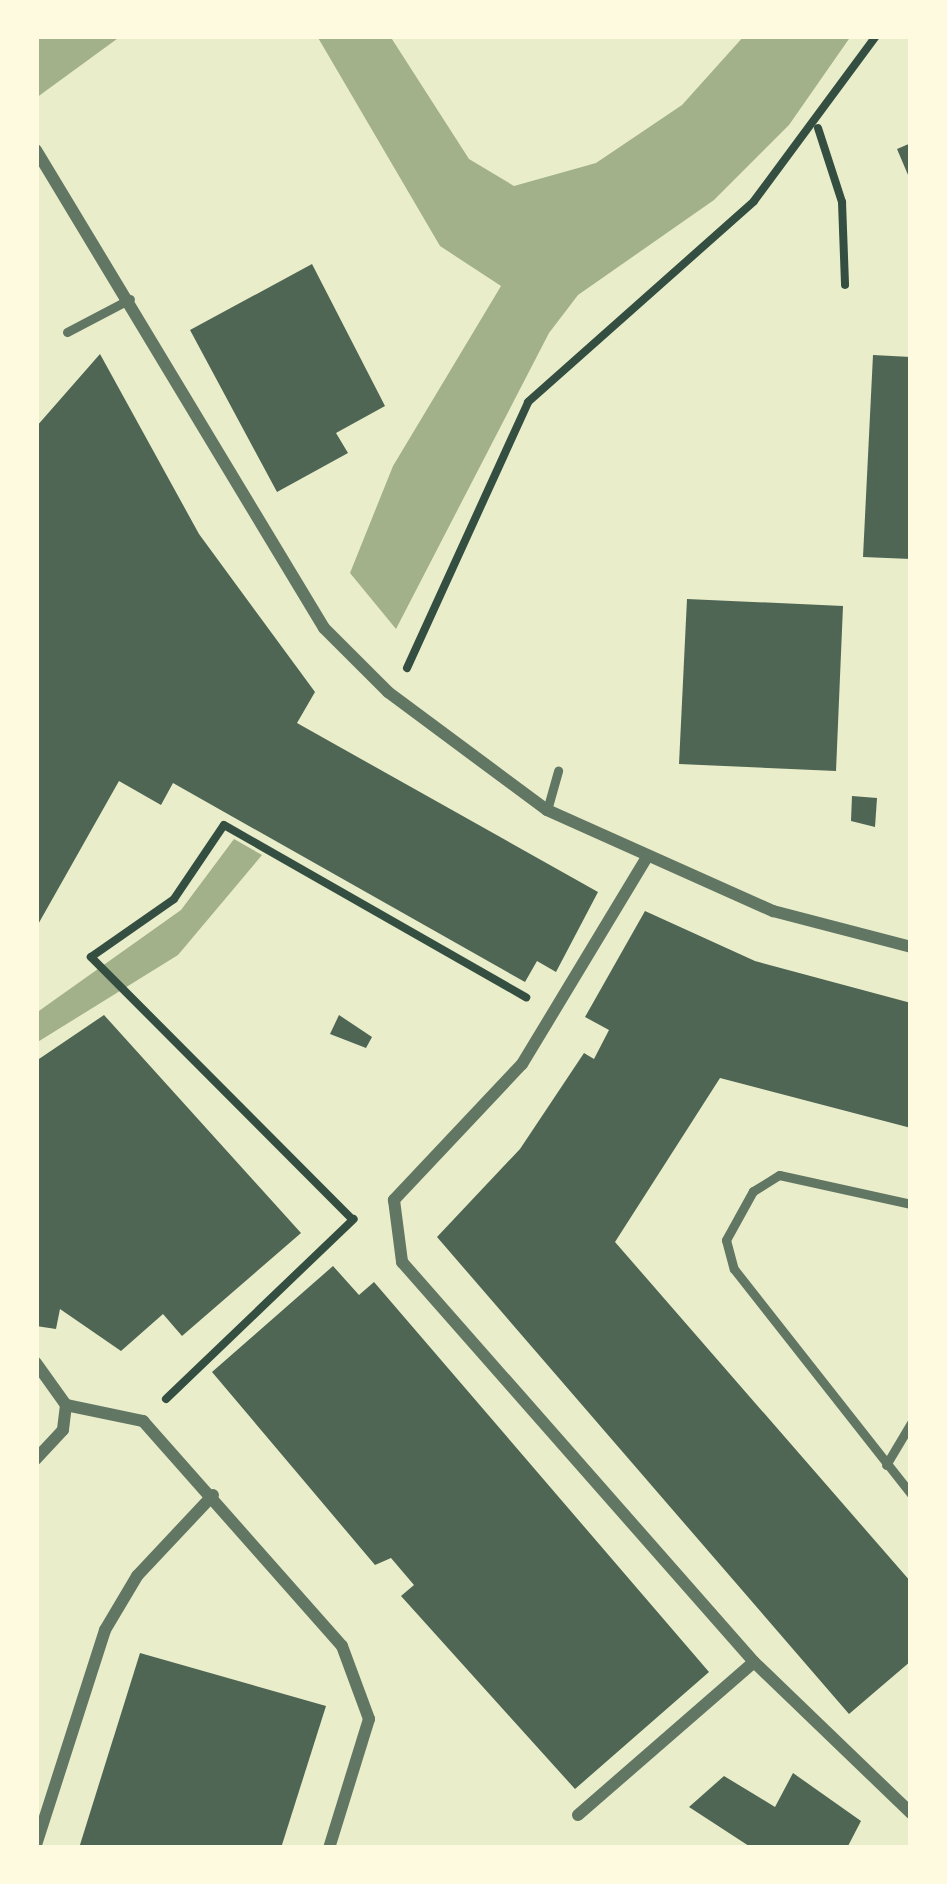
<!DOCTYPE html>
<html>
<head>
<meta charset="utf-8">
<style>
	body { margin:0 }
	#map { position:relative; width:947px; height:1884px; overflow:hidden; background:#e9edc9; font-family:Inter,sans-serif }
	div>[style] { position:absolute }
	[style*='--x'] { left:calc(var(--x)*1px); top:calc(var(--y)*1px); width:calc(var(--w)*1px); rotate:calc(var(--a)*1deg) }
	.water>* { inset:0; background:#a3b18a }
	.building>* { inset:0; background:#4f6655 }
	.path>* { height:8px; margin:-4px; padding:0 4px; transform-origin:4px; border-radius:4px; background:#344e41 }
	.service>* { height:9px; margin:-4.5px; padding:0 4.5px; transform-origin:4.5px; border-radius:4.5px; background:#617663 }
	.minor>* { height:12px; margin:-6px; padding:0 6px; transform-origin:6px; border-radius:6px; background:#617663 }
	span { translate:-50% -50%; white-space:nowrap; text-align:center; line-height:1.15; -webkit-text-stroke:9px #fefae0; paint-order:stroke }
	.frame { position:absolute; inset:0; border:39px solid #fefae0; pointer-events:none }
</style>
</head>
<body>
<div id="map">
	<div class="water">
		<div style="clip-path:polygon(37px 36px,121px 36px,36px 98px)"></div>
		<div style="clip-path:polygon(317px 36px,390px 36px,469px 159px,514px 186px,596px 163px,682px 105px,744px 36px,851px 36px,789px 125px,714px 200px,578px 295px,549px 333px,396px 629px,350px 573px,393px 466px,501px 286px,440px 246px)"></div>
		<div style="clip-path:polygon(234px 839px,262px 855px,178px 955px,36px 1043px,36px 1013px,181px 910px)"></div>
	</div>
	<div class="building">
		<div style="clip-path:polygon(911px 143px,911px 182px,897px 149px)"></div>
		<div style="clip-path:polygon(312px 264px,385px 406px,336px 433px,348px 453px,277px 492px,190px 330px)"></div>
		<div style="clip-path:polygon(100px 354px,199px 534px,315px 692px,297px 723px,598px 892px,556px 972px,537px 961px,525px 982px,173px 783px,161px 805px,119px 781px,36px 928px,36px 427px)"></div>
		<div style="clip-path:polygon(873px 355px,911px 357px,911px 559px,863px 557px)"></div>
		<div style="clip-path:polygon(687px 599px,843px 606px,836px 771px,679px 764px)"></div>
		<div style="clip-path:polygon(852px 796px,877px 798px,875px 827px,851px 821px)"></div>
		<div style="clip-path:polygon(645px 911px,755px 961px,911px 1003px,911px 1128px,720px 1078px,615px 1242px,911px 1582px,911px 1661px,849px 1714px,437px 1237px,520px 1149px,584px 1053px,594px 1059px,609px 1030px,585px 1017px)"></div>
		<div style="clip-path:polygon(104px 1015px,301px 1233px,182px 1336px,163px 1314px,121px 1351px,60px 1309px,56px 1329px,36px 1326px,36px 1061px)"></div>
		<div style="clip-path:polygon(339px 1015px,372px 1037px,366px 1048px,330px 1034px)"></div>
		<div style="clip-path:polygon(333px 1266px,359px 1295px,374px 1282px,709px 1672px,575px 1789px,401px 1596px,414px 1585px,391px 1558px,375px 1565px,212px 1372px)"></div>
		<div style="clip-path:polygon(140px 1653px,326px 1706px,281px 1848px,79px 1848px)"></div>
		<div style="clip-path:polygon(793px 1773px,861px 1821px,847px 1848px,752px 1848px,689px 1807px,724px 1776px,775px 1807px)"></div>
	</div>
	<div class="path">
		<div style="--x:818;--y:128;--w:78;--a:72"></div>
		<div style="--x:842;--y:202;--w:83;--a:87.9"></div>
		<div style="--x:407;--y:668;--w:292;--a:-65.5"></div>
		<div style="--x:528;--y:402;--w:302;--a:-41.6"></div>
		<div style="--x:754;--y:201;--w:205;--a:-53.5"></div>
		<div style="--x:352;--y:1219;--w:370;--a:-134.9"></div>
		<div style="--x:91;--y:957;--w:101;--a:-34.9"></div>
		<div style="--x:174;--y:899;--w:89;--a:-56"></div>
		<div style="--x:224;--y:825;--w:348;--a:29.7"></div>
		<div style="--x:166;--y:1399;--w:260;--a:-43.8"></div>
	</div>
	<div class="service">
		<div style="--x:67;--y:332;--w:71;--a:-27.6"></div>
		<div style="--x:547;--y:810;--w:41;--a:-74.2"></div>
		<div style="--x:911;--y:1204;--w:135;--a:-167.6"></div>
		<div style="--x:779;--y:1175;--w:31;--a:148"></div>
		<div style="--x:753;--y:1191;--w:56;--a:118.9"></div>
		<div style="--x:726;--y:1240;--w:30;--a:75"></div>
		<div style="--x:734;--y:1269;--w:286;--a:51.8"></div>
		<div style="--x:886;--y:1465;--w:49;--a:-59.2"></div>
	</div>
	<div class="minor">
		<div style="--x:36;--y:150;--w:558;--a:58.93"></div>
		<div style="--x:324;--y:628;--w:91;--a:45"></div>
		<div style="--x:388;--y:692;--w:198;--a:36.6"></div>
		<div style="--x:547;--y:810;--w:248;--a:24.1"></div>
		<div style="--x:773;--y:911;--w:143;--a:14.6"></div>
		<div style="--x:647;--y:857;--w:242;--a:121.1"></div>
		<div style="--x:522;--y:1064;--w:187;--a:133.3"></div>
		<div style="--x:394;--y:1200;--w:63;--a:82.6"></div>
		<div style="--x:402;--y:1262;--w:533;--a:48.65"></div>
		<div style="--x:754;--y:1662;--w:218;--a:43.9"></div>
		<div style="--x:36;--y:1363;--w:52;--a:54.5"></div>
		<div style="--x:66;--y:1405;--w:25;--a:97"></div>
		<div style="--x:63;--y:1430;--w:40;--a:133"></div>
		<div style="--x:66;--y:1405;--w:79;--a:11.7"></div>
		<div style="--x:143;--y:1421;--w:300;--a:48.5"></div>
		<div style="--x:342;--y:1646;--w:78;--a:69.7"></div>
		<div style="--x:369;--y:1719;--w:135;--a:107.2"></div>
		<div style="--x:578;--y:1815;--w:233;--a:-41"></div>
		<div style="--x:36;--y:1845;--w:226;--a:-72.2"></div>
		<div style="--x:105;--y:1630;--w:63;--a:-59.3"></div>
		<div style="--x:137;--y:1576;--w:111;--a:-46.8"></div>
	</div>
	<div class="frame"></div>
</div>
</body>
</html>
